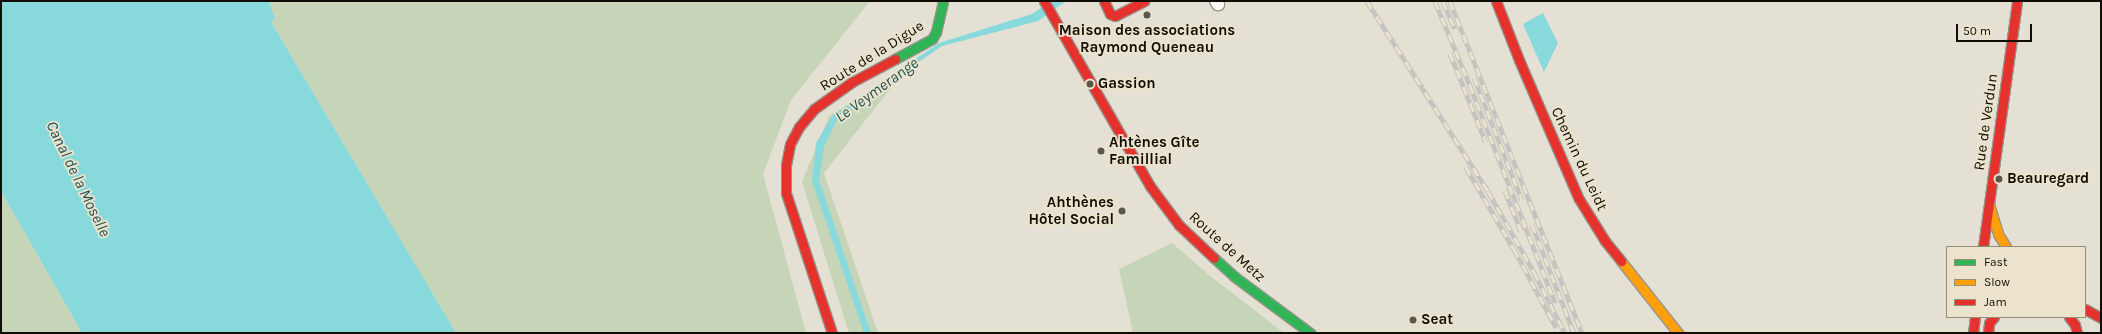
<!DOCTYPE html>
<html>
<head>
<meta charset="utf-8">
<style>
	body { margin:0 }
	#map { position:relative; width:2102px; height:334px; overflow:hidden; background:#e4e0d3; font-family:Karla,sans-serif }
	div>[style] { position:absolute }
	[style*='--x'] { left:calc(var(--x)*1px); top:calc(var(--y)*1px); width:calc(var(--w)*1px); rotate:calc(var(--a)*1deg) }
	.green>* { inset:0; background:#c6d5b8 }
	.water>* { inset:0; background:#88d9db }
	.roads { filter:drop-shadow(1px 0 #98958c) drop-shadow(-1px 0 #98958c) drop-shadow(0 1px #98958c) drop-shadow(0 -1px #98958c) }
	.street>* { height:12px; margin:-6px; padding:0 6px; transform-origin:6px; border-radius:6px; background:#fbfaf8 }
	.fast>* { height:9px; margin:-4.5px; padding:0 4.5px; transform-origin:4.5px; border-radius:4.5px; background:#30b455 }
	.slow>* { height:9px; margin:-4.5px; padding:0 4.5px; transform-origin:4.5px; border-radius:4.5px; background:#ff9f0a }
	.jam>* { height:9px; margin:-4.5px; padding:0 4.5px; transform-origin:4.5px; border-radius:4.5px; background:#e5322d }
	.rail>* { height:4.5px; margin-top:-2.25px; transform-origin:0; background:repeating-linear-gradient(90deg,#ebe3cc 0 9px,#c4c2bf 0 18px); box-sizing:border-box; border-block:1px solid #c4c2bf }
	.dots>* { width:11px; height:11px; translate:-50% -50%; box-sizing:border-box; border:2px solid #ebe3cc; border-radius:50% }
	span { translate:-50% -50%; white-space:nowrap; text-align:center; line-height:1.15; -webkit-text-stroke:3.5px #ebe3cc; paint-order:stroke }
	.poi-label { font-size:15px; color:#100d06; font-weight:700 }
	.left { translate:0 -50%; text-align:left }
	.right { translate:-100% -50%; text-align:right }
	.street-label { font-size:15px; color:#100d06 }
	.water-label { font-size:16px; color:#1f5255; font-style:italic }
	.frame { position:absolute; inset:0; border:2px solid #100d06; pointer-events:none }
	.legend { position:absolute; left:1946px; top:246px; width:140px; height:72px; box-sizing:border-box; background:#ebe3cc; border:1px solid #938d7d; margin:0; padding:5px 7px; list-style:none; font-size:12px; color:#100d06 }
	.legend li { display:flex; align-items:center; gap:8px; height:20px }
	.legend b { width:20px; border:1px solid #938d7d }
	.scale { position:absolute; left:1956px; top:24px; width:76px; height:18px; box-sizing:border-box; border:2px solid #100d06; border-top:0; padding-left:5px; font-size:12px; line-height:14px; white-space:nowrap; color:#100d06; -webkit-text-stroke:3px #ebe3cc; paint-order:stroke }
</style>
</head>
<body>
<div id="map">
	<div class="green">
		<div style="clip-path:polygon(269px 1px,870px 1px,791px 100px,763px 174px,806px 333px,456px 333px,271px 22px,275px 18px)"></div>
		<div style="clip-path:polygon(893px 78px,894px 84px,824px 173px,878px 333px,849px 333px,802px 182px,829px 116px)"></div>
		<div style="clip-path:polygon(1px 191px,82px 333px,1px 333px)"></div>
		<div style="clip-path:polygon(1172px 243px,1209px 275px,1284px 333px,1133px 333px,1119px 269px)"></div>
	</div>
	<div class="water">
		<div style="clip-path:polygon(1px 1px,269px 1px,275px 19px,271px 22px,456px 333px,82px 333px,1px 191px)"></div>
		<div style="clip-path:polygon(1051px 1px,1066px 1px,1038px 21px,942px 46px,838px 118px,824px 147px,819px 180px,871px 333px,864px 333px,812px 181px,816px 143px,832px 116px,939px 43px,1032px 14px)"></div>
		<div style="clip-path:polygon(1543px 13px,1558px 43px,1544px 72px,1523px 24px)"></div>
	</div>
	<div class="roads">
		<div class="street">
			<div style="--x:1216;--y:1;--w:4;--a:56"></div>
		</div>
		<div class="fast">
			<div style="--x:895;--y:59;--w:42;--a:-28.4"></div>
			<div style="--x:932;--y:39;--w:8;--a:-60"></div>
			<div style="--x:936;--y:32;--w:32;--a:-77"></div>
			<div style="--x:1214;--y:258;--w:28;--a:42"></div>
			<div style="--x:1235;--y:277;--w:94;--a:36.7"></div>
		</div>
		<div class="slow">
			<div style="--x:1989;--y:204;--w:31;--a:73"></div>
			<div style="--x:1998;--y:234;--w:15;--a:58"></div>
			<div style="--x:1621;--y:261;--w:92;--a:51.6"></div>
		</div>
		<div class="jam">
			<div style="--x:1044;--y:1;--w:213;--a:60.2"></div>
			<div style="--x:1150;--y:186;--w:49;--a:53.4"></div>
			<div style="--x:1179;--y:225;--w:48;--a:43.3"></div>
			<div style="--x:1104;--y:1;--w:14;--a:65"></div>
			<div style="--x:1110;--y:14;--w:5;--a:22"></div>
			<div style="--x:1115;--y:16;--w:33;--a:-27"></div>
			<div style="--x:1496;--y:1;--w:63;--a:68.7"></div>
			<div style="--x:1519;--y:60;--w:151;--a:66.7"></div>
			<div style="--x:1579;--y:199;--w:49;--a:58.2"></div>
			<div style="--x:1605;--y:241;--w:26;--a:51"></div>
			<div style="--x:1983;--y:247;--w:248;--a:-82.1"></div>
			<div style="--x:2085;--y:309;--w:18;--a:29"></div>
			<div style="--x:2069;--y:317;--w:10;--a:53"></div>
			<div style="--x:2075;--y:325;--w:8;--a:76"></div>
			<div style="--x:832;--y:333;--w:147;--a:-108.2"></div>
			<div style="--x:786;--y:193;--w:28;--a:-90"></div>
			<div style="--x:786;--y:165;--w:21;--a:-79"></div>
			<div style="--x:790;--y:144;--w:19;--a:-62"></div>
			<div style="--x:799;--y:127;--w:23;--a:-50"></div>
			<div style="--x:814;--y:109;--w:47;--a:-35.4"></div>
			<div style="--x:852;--y:82;--w:49;--a:-28.1"></div>
			<div style="--x:1973;--y:333;--w:16;--a:-83"></div>
			<div style="--x:1988;--y:333;--w:10;--a:-84"></div>
			<div style="--x:1989;--y:323;--w:8;--a:-50"></div>
		</div>
	</div>
	<div class="rail">
		<div style="--x:1367;--y:1;--w:225;--a:57.5"></div>
		<div style="--x:1488;--y:191;--w:93;--a:60.4"></div>
		<div style="--x:1534;--y:272;--w:68;--a:63.1"></div>
		<div style="--x:1435;--y:1;--w:91;--a:67.4"></div>
		<div style="--x:1470;--y:85;--w:235;--a:68.6"></div>
		<div style="--x:1443;--y:1;--w:30;--a:67"></div>
		<div style="--x:1450;--y:1;--w:357;--a:68.3"></div>
		<div style="--x:1450;--y:53;--w:96;--a:68"></div>
		<div style="--x:1474;--y:77;--w:132;--a:68.7"></div>
		<div style="--x:1466;--y:167;--w:95;--a:59.7"></div>
		<div style="--x:1514;--y:249;--w:89;--a:61.7"></div>
		<div style="--x:1505;--y:190;--w:44;--a:68.7"></div>
		<div style="--x:1532;--y:224;--w:117;--a:68.9"></div>
	</div>
	<div class="dots">
		<div style="left:1147px;top:15px;background:#5a574e"></div>
		<div style="left:1090px;top:84px;background:#5a574e"></div>
		<div style="left:1101px;top:151px;background:#5a574e"></div>
		<div style="left:1999px;top:179px;background:#5a574e"></div>
		<div style="left:1122px;top:211px;background:#5a574e"></div>
		<div style="left:1413px;top:320px;background:#5a574e"></div>
	</div>
	<div class="poi-label">
		<span style="left:1147px;top:39px">Maison des associations<br>Raymond Queneau</span>
		<span class="left" style="left:1098px;top:84px">Gassion</span>
		<span class="left" style="left:1109px;top:151px">Ahtènes Gîte<br>Famillial</span>
		<span class="left" style="left:2007px;top:179px">Beauregard</span>
		<span class="right" style="left:1114px;top:211px">Ahthènes<br>Hôtel Social</span>
		<span class="left" style="left:1421px;top:320px">Seat</span>
	</div>
	<div class="street-label">
		<span style="left:872px;top:56px;rotate:-32deg">Route de la Digue</span>
		<span style="left:1986px;top:122px;rotate:-82deg">Rue de Verdun</span>
		<span style="left:1579px;top:159px;rotate:65deg">Chemin du Leidt</span>
		<span style="left:1227px;top:247px;rotate:42deg">Route de Metz</span>
	</div>
	<div class="water-label">
		<span style="left:877px;top:90px;rotate:-36deg">Le Veymerange</span>
		<span style="left:78px;top:179px;rotate:64deg">Canal de la Moselle</span>
	</div>
	<div class="frame"></div>
	<ul class="legend">
	<li><b style="height:5px;background:#30b455"></b>Fast</li>
	<li><b style="height:5px;background:#ff9f0a"></b>Slow</li>
	<li><b style="height:5px;background:#e5322d"></b>Jam</li>
	</ul>
	<div class="scale">50 m</div>
</div>
</body>
</html>
